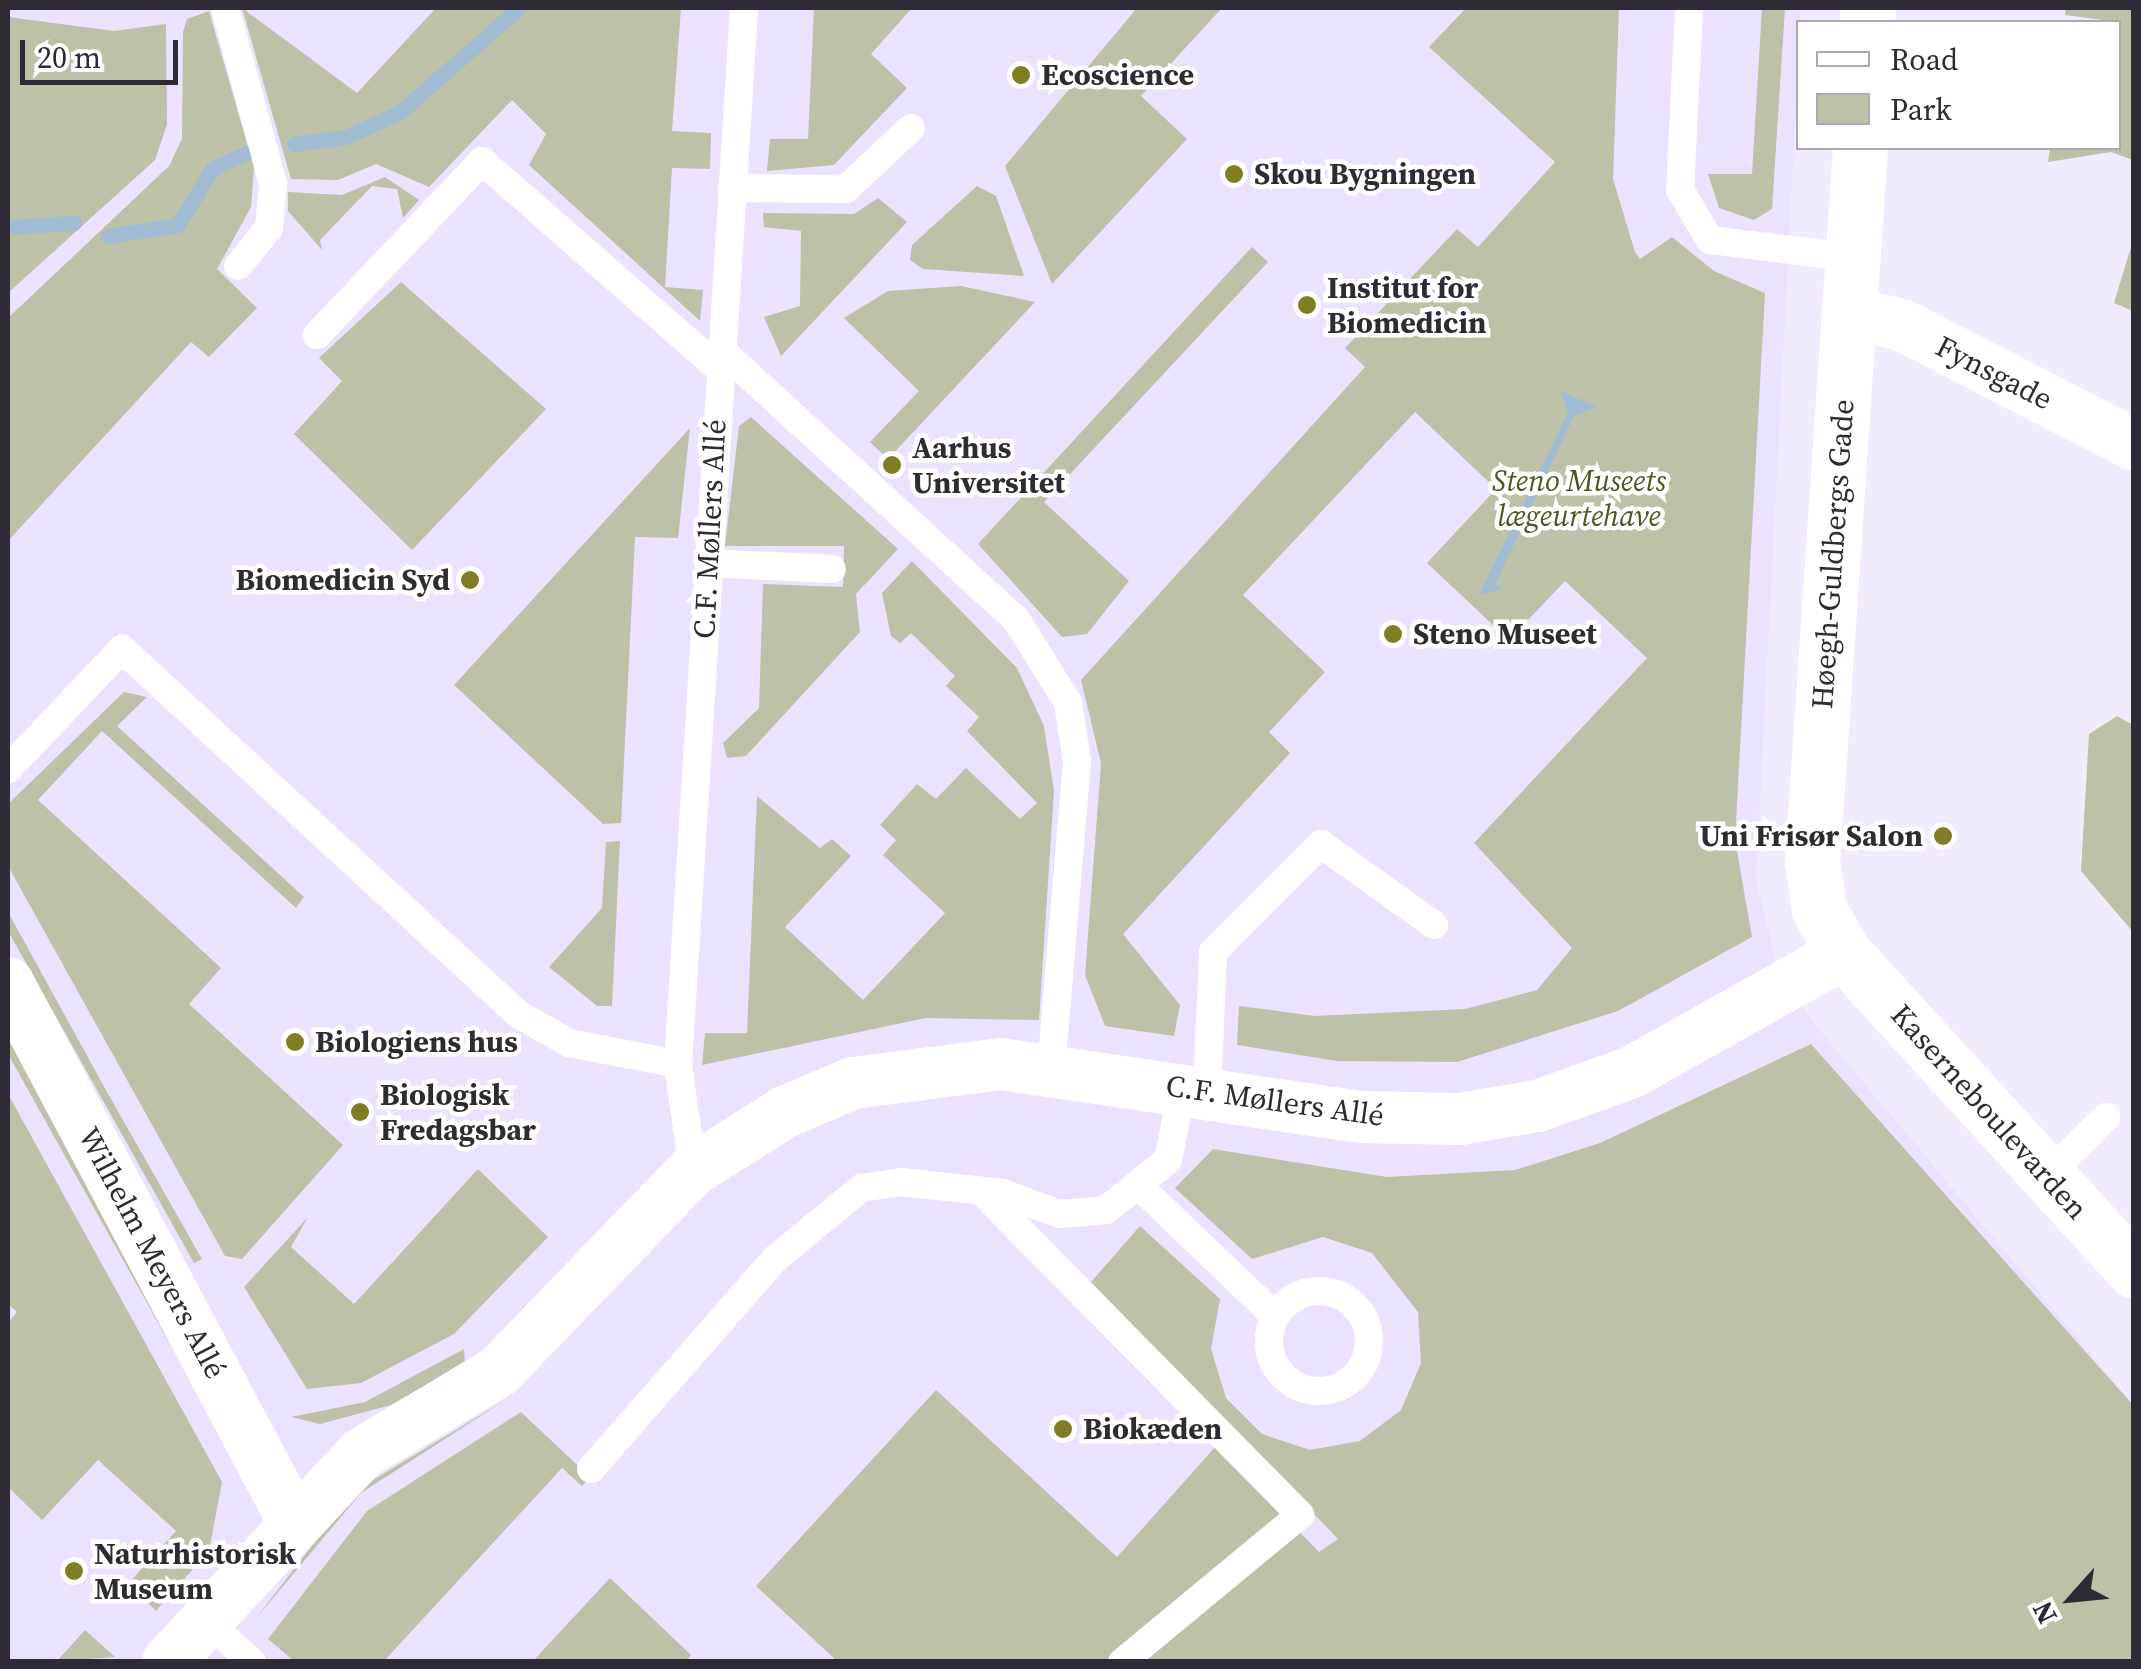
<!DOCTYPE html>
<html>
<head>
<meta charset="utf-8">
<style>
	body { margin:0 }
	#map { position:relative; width:2141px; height:1669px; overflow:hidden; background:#f1ebfd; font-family:"Source Serif 4",serif }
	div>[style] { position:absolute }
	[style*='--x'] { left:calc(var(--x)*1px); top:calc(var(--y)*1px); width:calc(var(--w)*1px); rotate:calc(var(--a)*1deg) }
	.built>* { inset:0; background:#ece2ff }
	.green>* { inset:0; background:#bcc1a7 }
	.water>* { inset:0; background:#a1bbd2 }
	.stream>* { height:15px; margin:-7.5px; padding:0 7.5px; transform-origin:7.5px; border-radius:7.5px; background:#a1bbd2 }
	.service>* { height:28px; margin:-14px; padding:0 14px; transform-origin:14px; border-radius:14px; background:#fff }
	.service>.ring { margin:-14px; padding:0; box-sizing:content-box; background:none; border:28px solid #fff; border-radius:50% }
	.minor>* { height:52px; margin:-26px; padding:0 26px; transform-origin:26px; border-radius:26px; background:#fff }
	.tertiary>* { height:55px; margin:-27.5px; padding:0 27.5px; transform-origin:27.5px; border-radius:27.5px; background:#fff }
	.dots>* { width:28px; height:28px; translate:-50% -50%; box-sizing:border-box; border:5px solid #fff; border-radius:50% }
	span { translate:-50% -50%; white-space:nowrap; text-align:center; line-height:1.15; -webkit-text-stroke:9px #fff; paint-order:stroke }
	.poi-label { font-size:30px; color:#2f2b36; font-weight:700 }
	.left { translate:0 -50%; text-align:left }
	.right { translate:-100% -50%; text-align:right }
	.street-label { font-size:30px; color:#2f2b36 }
	.park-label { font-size:30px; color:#4f5623; font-style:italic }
	.frame { position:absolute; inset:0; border:10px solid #2f2b36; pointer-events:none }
	.legend { position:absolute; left:1796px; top:20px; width:325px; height:130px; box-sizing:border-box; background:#fff; border:2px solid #acaaaf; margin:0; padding:12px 18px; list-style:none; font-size:30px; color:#2f2b36 }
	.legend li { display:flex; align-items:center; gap:20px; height:50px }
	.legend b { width:50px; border:2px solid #acaaaf }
	.north { position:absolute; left:2021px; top:1549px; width:100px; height:100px; -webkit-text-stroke:8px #fff; paint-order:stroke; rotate:243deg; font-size:28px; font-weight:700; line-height:40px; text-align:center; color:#2f2b36 }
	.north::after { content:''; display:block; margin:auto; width:35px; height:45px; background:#2f2b36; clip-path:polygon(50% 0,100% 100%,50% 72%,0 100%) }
	.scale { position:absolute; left:20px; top:40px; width:158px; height:45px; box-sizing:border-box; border:5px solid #2f2b36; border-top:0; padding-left:12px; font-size:30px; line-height:35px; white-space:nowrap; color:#2f2b36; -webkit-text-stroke:8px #fff; paint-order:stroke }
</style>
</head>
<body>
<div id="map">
	<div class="built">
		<div style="clip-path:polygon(8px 8px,1801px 8px,1756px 878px,1776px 963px,1812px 1021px,2133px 1404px,2133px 1661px,8px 1662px)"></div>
	</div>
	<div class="green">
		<div style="clip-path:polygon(242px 8px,357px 93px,436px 8px,681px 8px,672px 131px,711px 133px,710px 169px,672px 168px,665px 287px,703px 290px,700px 321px,529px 165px,546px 134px,512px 100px,429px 187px,376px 164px,338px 180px,291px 179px)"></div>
		<div style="clip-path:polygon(814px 8px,912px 8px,871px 54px,907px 88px,834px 165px,767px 171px,770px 139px,808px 139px)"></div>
		<div style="clip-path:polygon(1137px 8px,1222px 8px,1141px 96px,1187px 139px,1052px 284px,1005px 166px)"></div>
		<div style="clip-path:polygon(1466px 8px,1619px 8px,1613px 179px,1635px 252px,1640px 259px,1672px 237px,1714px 271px,1765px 293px,1735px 840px,1752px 937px,1618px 1011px,1457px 1062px,1337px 1061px,1237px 1045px,1239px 1006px,1315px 1016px,1465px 1009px,1537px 990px,1572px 948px,1474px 843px,1647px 658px,1565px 581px,1509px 640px,1427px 563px,1496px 489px,1415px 412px,1243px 595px,1325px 672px,1269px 732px,1290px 753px,1123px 934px,1180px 1005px,1174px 1036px,1105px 1026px,1085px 975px,1101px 763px,1081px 680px,1365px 367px,1345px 348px,1457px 229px,1478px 247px,1555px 162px,1429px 47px)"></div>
		<div style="clip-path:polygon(1762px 8px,1785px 8px,1772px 209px,1754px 220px,1719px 208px,1708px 174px,1752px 174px)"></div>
		<div style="clip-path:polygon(2066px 8px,2133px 8px,2133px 160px,2111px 152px,2048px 162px,2050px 148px,2118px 148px,2118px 22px,2065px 15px)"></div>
		<div style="clip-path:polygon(209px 11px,254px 168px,251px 207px,217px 269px,257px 308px,209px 357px,191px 342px,8px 541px,8px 318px,169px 166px,182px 139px,183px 32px,187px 19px)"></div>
		<div style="clip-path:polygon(8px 17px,114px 31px,166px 24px,167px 124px,155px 160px,8px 293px)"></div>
		<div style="clip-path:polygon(385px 177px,419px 200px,403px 218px,397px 189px,372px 186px,320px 240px,322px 250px,288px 211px,288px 192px,342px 195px)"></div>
		<div style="clip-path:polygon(977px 186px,996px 196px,1024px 276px,923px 269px,910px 260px,912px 245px)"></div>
		<div style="clip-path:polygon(878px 198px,907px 222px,781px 356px,764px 317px,800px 306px,801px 231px,764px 227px,763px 213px,854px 214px)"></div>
		<div style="clip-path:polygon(2133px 240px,2134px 311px,2133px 311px,2114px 303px)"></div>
		<div style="clip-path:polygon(1252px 247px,1268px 262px,1044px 502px,1129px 581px,1087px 634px,1062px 637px,978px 544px)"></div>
		<div style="clip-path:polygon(401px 282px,546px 409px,412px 550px,294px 434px,342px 381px,319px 358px)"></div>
		<div style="clip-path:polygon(961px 286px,1035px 302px,888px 459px,870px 442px,919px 391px,844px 318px,888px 291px)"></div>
		<div style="clip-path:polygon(751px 417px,898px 549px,856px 594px,860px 632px,746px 756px,727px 758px,723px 743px,759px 708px,763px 584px,843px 587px,844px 546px,725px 546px,739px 426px)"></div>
		<div style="clip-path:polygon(690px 428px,678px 538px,635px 537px,621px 823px,603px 824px,454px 685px)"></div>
		<div style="clip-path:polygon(912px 561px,1017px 668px,1044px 726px,1054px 791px,1039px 1020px,926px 1018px,702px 1065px,705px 1033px,747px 1033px,757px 796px,820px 848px,832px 839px,851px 856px,785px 927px,863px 1000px,945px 913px,883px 855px,896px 840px,880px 825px,917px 784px,936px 799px,966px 768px,1020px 819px,1037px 803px,967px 731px,979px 717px,946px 686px,955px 676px,911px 633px,900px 643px,891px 636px,882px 593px)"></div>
		<div style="clip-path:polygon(124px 692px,147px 697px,117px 726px,304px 897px,296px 908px,102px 731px,38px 800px,221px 968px,189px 1004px,343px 1145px,242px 1259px,225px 1256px,8px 866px,8px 804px)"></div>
		<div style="clip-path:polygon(2117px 716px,2133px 725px,2133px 932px,2081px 871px,2089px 734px)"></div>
		<div style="clip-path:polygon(620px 841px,612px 1006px,597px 1006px,549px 967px,602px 908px,606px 842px)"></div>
		<div style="clip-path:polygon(8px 912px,107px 1092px,202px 1259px,194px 1263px,8px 931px)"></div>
		<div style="clip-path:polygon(8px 1034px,209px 1414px,8px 1054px)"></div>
		<div style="clip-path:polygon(1811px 1044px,2133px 1405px,2133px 1661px,837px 1661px,756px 1586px,936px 1390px,1117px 1557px,1216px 1446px,1319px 1552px,1338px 1539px,1091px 1282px,1140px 1226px,1220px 1299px,1211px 1349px,1226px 1398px,1262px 1434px,1310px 1450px,1360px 1441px,1401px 1410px,1421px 1363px,1418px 1312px,1372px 1253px,1323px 1237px,1252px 1259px,1175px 1188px,1213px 1149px,1387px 1177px,1515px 1170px,1600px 1143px)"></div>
		<div style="clip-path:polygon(8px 1094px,222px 1482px,209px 1551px,156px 1611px,128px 1584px,176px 1531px,98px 1460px,42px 1520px,8px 1487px,8px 1323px,17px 1312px,8px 1304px)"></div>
		<div style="clip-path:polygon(478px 1169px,548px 1237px,454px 1334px,361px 1383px,307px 1389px,244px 1287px,308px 1217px,291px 1247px,354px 1304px)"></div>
		<div style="clip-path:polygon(464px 1349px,465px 1363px,391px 1405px,320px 1424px,291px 1417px,365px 1402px)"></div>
		<div style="clip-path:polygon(504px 1401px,361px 1493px,254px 1621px,353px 1492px)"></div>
		<div style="clip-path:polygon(521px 1412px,590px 1477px,582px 1486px,562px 1468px,384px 1661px,294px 1661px,268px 1639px,367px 1511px)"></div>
		<div style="clip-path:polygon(610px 1578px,691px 1655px,686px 1661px,533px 1661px)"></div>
		<div style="clip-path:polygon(85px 1630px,115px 1657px,57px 1661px)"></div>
	</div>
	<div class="water">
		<div style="clip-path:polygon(1561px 391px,1596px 407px,1574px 416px,1495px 585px,1503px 589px,1479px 595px,1568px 413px)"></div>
	</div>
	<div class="stream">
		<div style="--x:294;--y:144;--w:52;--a:-7.7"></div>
		<div style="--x:346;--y:137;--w:60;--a:-24.8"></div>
		<div style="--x:400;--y:112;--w:158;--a:-41.2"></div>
		<div style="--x:8;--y:227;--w:66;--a:-3.5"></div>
		<div style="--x:108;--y:236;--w:71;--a:-8.9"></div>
		<div style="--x:178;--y:225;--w:66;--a:-58.7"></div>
		<div style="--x:212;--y:169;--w:38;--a:-25"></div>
	</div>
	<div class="service">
		<div style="--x:225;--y:8;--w:181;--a:74.7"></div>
		<div style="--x:273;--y:183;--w:45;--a:95.1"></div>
		<div style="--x:269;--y:228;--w:49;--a:129.2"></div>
		<div style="--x:1689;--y:8;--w:182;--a:92.8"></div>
		<div style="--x:1680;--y:190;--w:58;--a:59"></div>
		<div style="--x:1710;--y:240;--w:145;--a:7.1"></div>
		<div style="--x:732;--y:188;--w:114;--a:0.5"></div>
		<div style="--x:846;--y:189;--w:89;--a:-43.2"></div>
		<div style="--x:317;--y:335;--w:240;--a:-46.5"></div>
		<div style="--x:482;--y:161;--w:316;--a:41.2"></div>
		<div style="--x:721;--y:350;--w:399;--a:42.4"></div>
		<div style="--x:1016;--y:619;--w:99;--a:58.2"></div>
		<div style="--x:1068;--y:703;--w:59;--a:81.2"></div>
		<div style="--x:1077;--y:761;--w:311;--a:94.8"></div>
		<div style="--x:708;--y:563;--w:124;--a:2.8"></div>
		<div style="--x:8;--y:769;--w:166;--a:-46.5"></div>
		<div style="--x:122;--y:649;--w:539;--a:42.67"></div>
		<div style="--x:518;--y:1014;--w:59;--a:29.6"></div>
		<div style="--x:569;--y:1043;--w:111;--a:10.9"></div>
		<div style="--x:1207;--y:1092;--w:140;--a:-87.5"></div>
		<div style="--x:1213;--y:952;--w:153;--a:-45"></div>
		<div style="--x:1321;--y:844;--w:139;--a:35.6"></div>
		<div style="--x:693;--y:1170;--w:107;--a:-98.1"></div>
		<div style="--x:678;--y:1064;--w:1058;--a:-86.42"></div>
		<div style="--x:2047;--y:1175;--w:83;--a:-44.5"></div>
		<div style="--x:1141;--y:1188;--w:185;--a:43.7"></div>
		<div style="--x:981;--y:1191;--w:455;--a:45.4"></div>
		<div style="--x:1300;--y:1515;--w:231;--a:140.4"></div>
		<div class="ring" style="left:1269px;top:1291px;width:72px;height:72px"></div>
		<div style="--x:591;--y:1469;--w:279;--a:-48.8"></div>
		<div style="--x:775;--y:1259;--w:112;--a:-39.5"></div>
		<div style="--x:861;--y:1188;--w:40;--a:-8.5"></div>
		<div style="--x:901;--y:1182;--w:102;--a:6.2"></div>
		<div style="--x:1002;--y:1193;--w:62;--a:19.9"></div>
		<div style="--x:1060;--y:1214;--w:46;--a:-5"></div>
		<div style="--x:1106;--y:1210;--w:80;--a:-38.9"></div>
		<div style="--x:1168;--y:1160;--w:72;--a:-78.8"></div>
		<div style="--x:207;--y:1621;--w:61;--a:42.3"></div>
	</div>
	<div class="minor">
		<div style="--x:1849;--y:313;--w:54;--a:12.8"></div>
		<div style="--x:1902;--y:325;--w:261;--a:27.3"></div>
		<div style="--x:8;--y:983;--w:612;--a:62.05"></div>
		<div style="--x:168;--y:1662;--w:284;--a:-47.1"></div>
		<div style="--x:361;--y:1454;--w:161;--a:-31"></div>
		<div style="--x:499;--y:1371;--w:279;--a:-46"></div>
		<div style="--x:693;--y:1170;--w:109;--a:-32.2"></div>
		<div style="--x:785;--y:1112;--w:74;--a:-23.1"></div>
		<div style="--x:853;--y:1083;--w:149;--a:-7.3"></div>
		<div style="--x:1001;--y:1064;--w:365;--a:8.4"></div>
		<div style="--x:1362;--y:1117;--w:98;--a:1.2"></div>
		<div style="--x:1460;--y:1119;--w:79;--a:-9.5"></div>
		<div style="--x:1538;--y:1106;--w:100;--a:-19.9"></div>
		<div style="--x:1632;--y:1072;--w:243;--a:-29.3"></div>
	</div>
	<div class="tertiary">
		<div style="--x:1867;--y:22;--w:14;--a:-86"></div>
		<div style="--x:1860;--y:148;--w:715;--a:93.85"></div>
		<div style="--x:1812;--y:861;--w:49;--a:81.9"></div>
		<div style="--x:1819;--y:910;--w:50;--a:59.8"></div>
		<div style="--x:1844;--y:953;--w:430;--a:47.6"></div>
	</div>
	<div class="dots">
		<div style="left:1021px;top:75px;background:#817d24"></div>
		<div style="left:1234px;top:174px;background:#817d24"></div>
		<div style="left:1307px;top:305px;background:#817d24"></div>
		<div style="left:892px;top:465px;background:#817d24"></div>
		<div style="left:470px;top:580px;background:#817d24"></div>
		<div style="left:1393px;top:634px;background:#817d24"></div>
		<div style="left:1943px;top:836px;background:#817d24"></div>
		<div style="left:295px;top:1042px;background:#817d24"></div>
		<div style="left:360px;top:1112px;background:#817d24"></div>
		<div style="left:1063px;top:1429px;background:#817d24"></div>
		<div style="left:74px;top:1571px;background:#817d24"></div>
	</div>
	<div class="poi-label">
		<span class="left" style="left:1041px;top:75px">Ecoscience</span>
		<span class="left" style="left:1254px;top:174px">Skou Bygningen</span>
		<span class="left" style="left:1327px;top:305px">Institut for<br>Biomedicin</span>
		<span class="left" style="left:912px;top:465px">Aarhus<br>Universitet</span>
		<span class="right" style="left:450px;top:580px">Biomedicin Syd</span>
		<span class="left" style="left:1413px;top:634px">Steno Museet</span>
		<span class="right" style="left:1923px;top:836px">Uni Frisør Salon</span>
		<span class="left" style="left:315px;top:1042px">Biologiens hus</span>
		<span class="left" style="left:380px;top:1112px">Biologisk<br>Fredagsbar</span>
		<span class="left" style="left:1083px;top:1429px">Biokæden</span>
		<span class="left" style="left:94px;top:1571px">Naturhistorisk<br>Museum</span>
	</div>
	<div class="street-label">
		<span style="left:1994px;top:373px;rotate:27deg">Fynsgade</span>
		<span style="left:710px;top:529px;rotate:-87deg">C.F. Møllers Allé</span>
		<span style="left:1833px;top:554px;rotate:-86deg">Høegh-Guldbergs Gade</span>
		<span style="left:1275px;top:1101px;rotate:8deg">C.F. Møllers Allé</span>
		<span style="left:1989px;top:1112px;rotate:48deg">Kaserneboulevarden</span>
		<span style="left:152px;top:1253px;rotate:62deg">Wilhelm Meyers Allé</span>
	</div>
	<div class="park-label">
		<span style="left:1579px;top:498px">Steno Museets<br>lægeurtehave</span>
	</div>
	<div class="frame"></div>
	<ul class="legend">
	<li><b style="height:12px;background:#fff"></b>Road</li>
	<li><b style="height:28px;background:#bcc1a7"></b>Park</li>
	</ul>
	<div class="north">N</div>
	<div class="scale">20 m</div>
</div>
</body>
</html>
